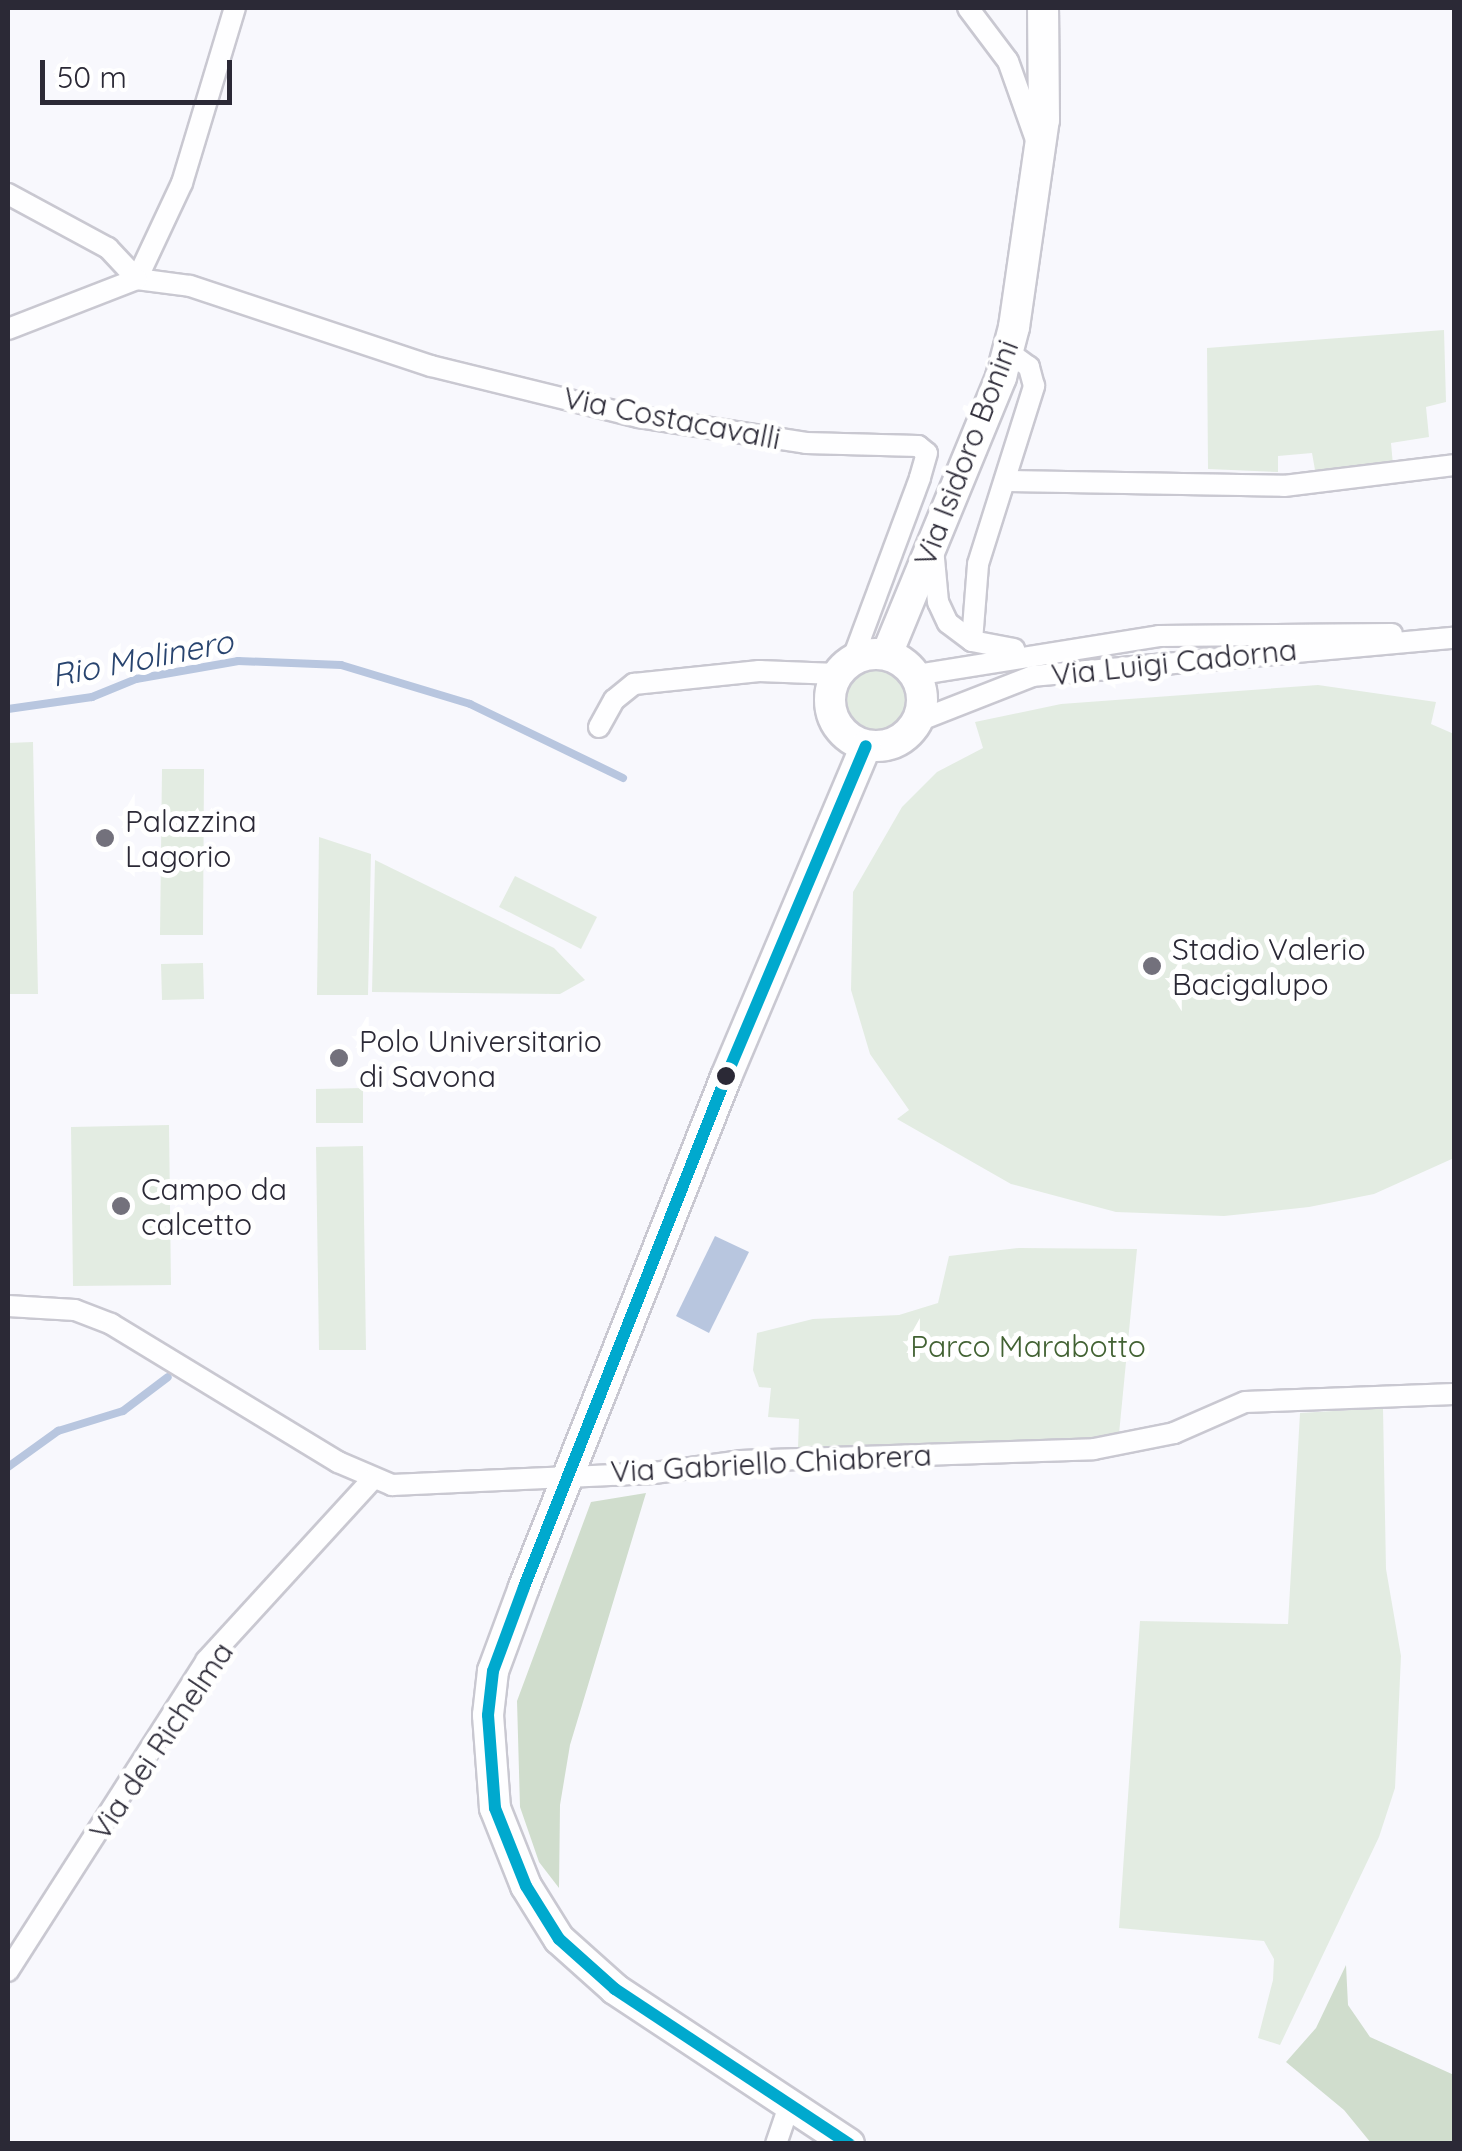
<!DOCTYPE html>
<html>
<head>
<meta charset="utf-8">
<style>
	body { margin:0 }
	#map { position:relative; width:1462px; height:2151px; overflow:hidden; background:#f8f8fd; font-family:Quicksand,sans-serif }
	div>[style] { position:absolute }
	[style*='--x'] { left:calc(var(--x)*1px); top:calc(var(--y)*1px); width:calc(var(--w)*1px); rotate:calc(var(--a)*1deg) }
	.green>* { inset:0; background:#e3ece2 }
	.round { border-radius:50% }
	.forest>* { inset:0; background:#d0ddcd }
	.water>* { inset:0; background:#b8c6df }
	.stream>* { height:8px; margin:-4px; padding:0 4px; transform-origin:4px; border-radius:4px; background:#b8c6df }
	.roads { filter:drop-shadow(2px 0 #c9c8d1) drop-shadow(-2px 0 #c9c8d1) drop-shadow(0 2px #c9c8d1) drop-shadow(0 -2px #c9c8d1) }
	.street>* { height:20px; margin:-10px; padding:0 10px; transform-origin:10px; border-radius:10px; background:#fefeff }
	.secondary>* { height:30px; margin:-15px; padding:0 15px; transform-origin:15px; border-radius:15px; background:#fefeff }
	.secondary>.ring { margin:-15px; padding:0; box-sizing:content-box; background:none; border:30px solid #fefeff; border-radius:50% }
	.bus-1>* { height:12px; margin:-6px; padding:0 6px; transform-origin:6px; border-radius:6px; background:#00a9ce }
	.dots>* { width:28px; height:28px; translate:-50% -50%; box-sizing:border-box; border:5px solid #fff; border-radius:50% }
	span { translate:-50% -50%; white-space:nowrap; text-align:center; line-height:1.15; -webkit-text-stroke:10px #fff; paint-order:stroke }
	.street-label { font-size:30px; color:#2b2936 }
	.poi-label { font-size:30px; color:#2b2936 }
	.left { translate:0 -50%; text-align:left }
	.park-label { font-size:30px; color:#426233 }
	.water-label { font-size:32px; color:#28446f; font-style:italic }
	.frame { position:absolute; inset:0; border:10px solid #2b2936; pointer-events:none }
	.scale { position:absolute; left:40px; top:60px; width:192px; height:45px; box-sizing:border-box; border:5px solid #2b2936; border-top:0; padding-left:12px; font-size:30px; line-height:35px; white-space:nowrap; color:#2b2936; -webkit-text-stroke:8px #fff; paint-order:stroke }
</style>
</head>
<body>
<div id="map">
	<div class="green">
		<div style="clip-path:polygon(1444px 330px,1446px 402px,1426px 407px,1429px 437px,1391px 443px,1393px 465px,1315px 470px,1312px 453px,1278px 456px,1278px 472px,1208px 469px,1207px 348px)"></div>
		<div class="round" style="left:847px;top:670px;width:60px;height:60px"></div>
		<div style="clip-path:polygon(1318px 685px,1436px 702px,1431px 724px,1454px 734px,1454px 1158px,1374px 1194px,1309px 1207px,1224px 1216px,1116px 1212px,1011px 1184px,897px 1119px,909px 1110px,870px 1054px,851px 990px,853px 892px,902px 807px,937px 772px,983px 748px,975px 722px,1061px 704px)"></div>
		<div style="clip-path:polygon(33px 742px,38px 994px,8px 994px,8px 743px)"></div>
		<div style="clip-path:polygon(162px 769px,204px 769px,203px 935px,160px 935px)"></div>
		<div style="clip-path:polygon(319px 837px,371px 854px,368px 995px,317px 995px)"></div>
		<div style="clip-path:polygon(375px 860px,554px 948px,585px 980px,560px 994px,372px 992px)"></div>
		<div style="clip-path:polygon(515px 876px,597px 917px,581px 949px,499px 907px)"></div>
		<div style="clip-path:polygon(203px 963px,204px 999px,162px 1000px,161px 964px)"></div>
		<div style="clip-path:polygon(363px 1088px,363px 1123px,316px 1123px,316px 1089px)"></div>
		<div style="clip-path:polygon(169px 1125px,171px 1285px,73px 1286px,71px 1127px)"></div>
		<div style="clip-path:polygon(363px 1146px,366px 1350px,319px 1350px,316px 1147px)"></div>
		<div style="clip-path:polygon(1019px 1248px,1137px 1249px,1119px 1434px,1076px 1446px,798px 1448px,799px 1419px,768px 1417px,771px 1388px,759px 1387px,753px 1370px,757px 1333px,813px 1319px,899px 1315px,938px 1303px,949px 1256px)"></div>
		<div style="clip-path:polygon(1383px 1408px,1386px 1569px,1401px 1656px,1395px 1788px,1379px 1837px,1280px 2045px,1258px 2038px,1273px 1980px,1274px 1959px,1264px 1941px,1119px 1928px,1140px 1621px,1288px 1624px,1300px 1413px)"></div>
	</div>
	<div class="forest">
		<div style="clip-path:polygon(646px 1493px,570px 1745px,560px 1805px,559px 1888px,539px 1862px,520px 1807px,517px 1701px,591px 1502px)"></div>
		<div style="clip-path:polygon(1346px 1965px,1348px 2005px,1370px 2037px,1454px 2075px,1454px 2143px,1371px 2143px,1344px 2110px,1286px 2062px,1316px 2028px)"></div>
	</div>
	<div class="water">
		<div style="clip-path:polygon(715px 1236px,749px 1252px,709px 1333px,676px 1316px)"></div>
	</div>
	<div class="stream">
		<div style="--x:8;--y:709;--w:85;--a:-8.1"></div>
		<div style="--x:92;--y:697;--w:48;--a:-22.2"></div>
		<div style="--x:136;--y:679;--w:104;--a:-10"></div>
		<div style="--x:238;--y:661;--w:103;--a:2.2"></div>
		<div style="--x:341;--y:665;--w:135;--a:16.8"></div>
		<div style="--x:470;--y:704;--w:170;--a:25.8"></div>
		<div style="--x:8;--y:1467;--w:62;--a:-35.8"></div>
		<div style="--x:58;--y:1431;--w:68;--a:-17.1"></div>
		<div style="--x:123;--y:1411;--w:56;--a:-37.1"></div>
	</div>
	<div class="roads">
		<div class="street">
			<div style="--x:968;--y:8;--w:66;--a:53"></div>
			<div style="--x:1008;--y:61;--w:81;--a:70.4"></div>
			<div style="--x:8;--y:194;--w:114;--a:28.4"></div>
			<div style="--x:108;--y:248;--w:42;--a:46.9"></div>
			<div style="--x:137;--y:279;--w:53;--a:7.5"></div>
			<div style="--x:190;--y:286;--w:254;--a:18.4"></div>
			<div style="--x:431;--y:366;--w:214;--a:13.8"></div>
			<div style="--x:639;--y:417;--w:169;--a:8.8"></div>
			<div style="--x:806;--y:443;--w:112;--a:1.5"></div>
			<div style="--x:918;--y:446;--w:11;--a:38"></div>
			<div style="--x:927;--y:453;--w:26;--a:106"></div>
			<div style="--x:920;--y:478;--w:195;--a:110.4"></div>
			<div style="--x:137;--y:279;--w:106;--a:-64.9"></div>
			<div style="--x:182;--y:183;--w:183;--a:-73.2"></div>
			<div style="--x:8;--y:329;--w:138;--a:-21.2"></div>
			<div style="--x:1009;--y:481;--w:275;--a:1"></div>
			<div style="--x:1284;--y:486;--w:171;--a:-7"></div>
			<div style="--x:933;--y:548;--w:54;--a:84.7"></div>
			<div style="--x:938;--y:602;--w:23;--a:65"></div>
			<div style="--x:948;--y:623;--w:30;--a:37"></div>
			<div style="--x:972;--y:641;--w:43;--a:10.8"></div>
			<div style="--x:972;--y:641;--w:77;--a:-85.5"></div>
			<div style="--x:978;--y:564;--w:187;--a:-72.5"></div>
			<div style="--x:1034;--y:386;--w:20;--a:-105"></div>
			<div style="--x:1029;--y:367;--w:27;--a:-144"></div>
			<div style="--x:916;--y:675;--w:246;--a:-9.1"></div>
			<div style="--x:1159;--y:636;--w:233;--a:-0.5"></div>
			<div style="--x:918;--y:721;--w:123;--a:-21.4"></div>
			<div style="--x:1033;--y:676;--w:423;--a:-5.2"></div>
			<div style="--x:599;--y:727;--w:31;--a:-61"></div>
			<div style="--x:614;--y:700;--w:26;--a:-39"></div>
			<div style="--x:634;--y:684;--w:126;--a:-5.9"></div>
			<div style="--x:759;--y:671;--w:78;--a:2.2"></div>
			<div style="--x:8;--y:1306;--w:67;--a:3.4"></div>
			<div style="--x:75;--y:1310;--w:39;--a:21"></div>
			<div style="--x:111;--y:1324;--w:266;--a:31.3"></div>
			<div style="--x:338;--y:1462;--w:59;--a:23.1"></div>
			<div style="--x:392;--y:1485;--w:262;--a:-2.6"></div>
			<div style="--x:654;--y:1473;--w:87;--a:-7.9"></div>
			<div style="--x:740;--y:1461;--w:354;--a:-1.9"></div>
			<div style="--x:1094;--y:1449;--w:82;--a:-11.3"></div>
			<div style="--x:1174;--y:1433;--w:77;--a:-23.6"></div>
			<div style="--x:1245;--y:1402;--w:209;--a:-2.2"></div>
			<div style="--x:8;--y:1971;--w:368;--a:-57.4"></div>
			<div style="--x:206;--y:1661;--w:247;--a:-47.5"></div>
			<div style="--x:776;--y:2144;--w:43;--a:-71.1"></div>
		</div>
		<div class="secondary">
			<div class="ring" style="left:830px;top:654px;width:62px;height:62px"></div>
			<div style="--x:887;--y:654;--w:300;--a:-67.6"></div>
			<div style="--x:1001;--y:377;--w:52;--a:-75.4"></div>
			<div style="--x:1014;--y:327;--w:209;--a:-81.8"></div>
			<div style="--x:1044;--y:120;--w:112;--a:-90.5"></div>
			<div style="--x:849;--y:2144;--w:281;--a:-146.5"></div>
			<div style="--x:615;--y:1989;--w:75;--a:-138.2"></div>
			<div style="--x:559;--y:1939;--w:62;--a:-121.9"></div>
			<div style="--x:526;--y:1886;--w:84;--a:-111.7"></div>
			<div style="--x:495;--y:1808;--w:93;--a:-94.3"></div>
			<div style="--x:488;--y:1715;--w:44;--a:-83.5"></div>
			<div style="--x:493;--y:1671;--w:90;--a:-69.7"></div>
			<div style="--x:524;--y:1587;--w:549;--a:-68.39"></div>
			<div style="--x:726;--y:1077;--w:359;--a:-67.1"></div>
		</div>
	</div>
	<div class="bus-1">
		<div style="--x:849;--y:2144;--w:281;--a:-146.5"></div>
		<div style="--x:615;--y:1989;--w:75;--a:-138.2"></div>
		<div style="--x:559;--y:1939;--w:62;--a:-121.9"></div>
		<div style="--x:526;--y:1886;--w:84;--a:-111.7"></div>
		<div style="--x:495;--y:1808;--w:93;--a:-94.3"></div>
		<div style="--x:488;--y:1715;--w:44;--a:-83.5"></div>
		<div style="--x:493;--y:1671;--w:90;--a:-69.7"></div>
		<div style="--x:524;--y:1587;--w:549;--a:-68.39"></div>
		<div style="--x:726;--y:1077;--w:359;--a:-67.1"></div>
	</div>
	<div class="dots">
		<div style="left:105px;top:838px;background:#73717c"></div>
		<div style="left:1152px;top:966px;background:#73717c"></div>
		<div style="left:339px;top:1058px;background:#73717c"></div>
		<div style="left:726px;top:1076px;background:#2b2936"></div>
		<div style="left:121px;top:1206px;background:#73717c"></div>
	</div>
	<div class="street-label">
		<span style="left:672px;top:418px;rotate:11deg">Via Costacavalli</span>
		<span style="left:966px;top:453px;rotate:-69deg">Via Isidoro Bonini</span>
		<span style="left:1174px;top:662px;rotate:-6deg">Via Luigi Cadorna</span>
		<span style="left:771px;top:1463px;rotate:-3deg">Via Gabriello Chiabrera</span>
		<span style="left:161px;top:1741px;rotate:-56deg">Via dei Richelma</span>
	</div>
	<div class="poi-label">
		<span class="left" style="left:125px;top:838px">Palazzina<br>Lagorio</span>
		<span class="left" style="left:1172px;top:966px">Stadio Valerio<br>Bacigalupo</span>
		<span class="left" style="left:359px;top:1058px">Polo Universitario<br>di Savona</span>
		<span class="left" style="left:141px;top:1206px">Campo da<br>calcetto</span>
	</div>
	<div class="park-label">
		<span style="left:1028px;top:1346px">Parco Marabotto</span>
	</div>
	<div class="water-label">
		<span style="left:142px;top:658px;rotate:-11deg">Rio Molinero</span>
	</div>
	<div class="frame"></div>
	<div class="scale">50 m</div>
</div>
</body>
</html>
